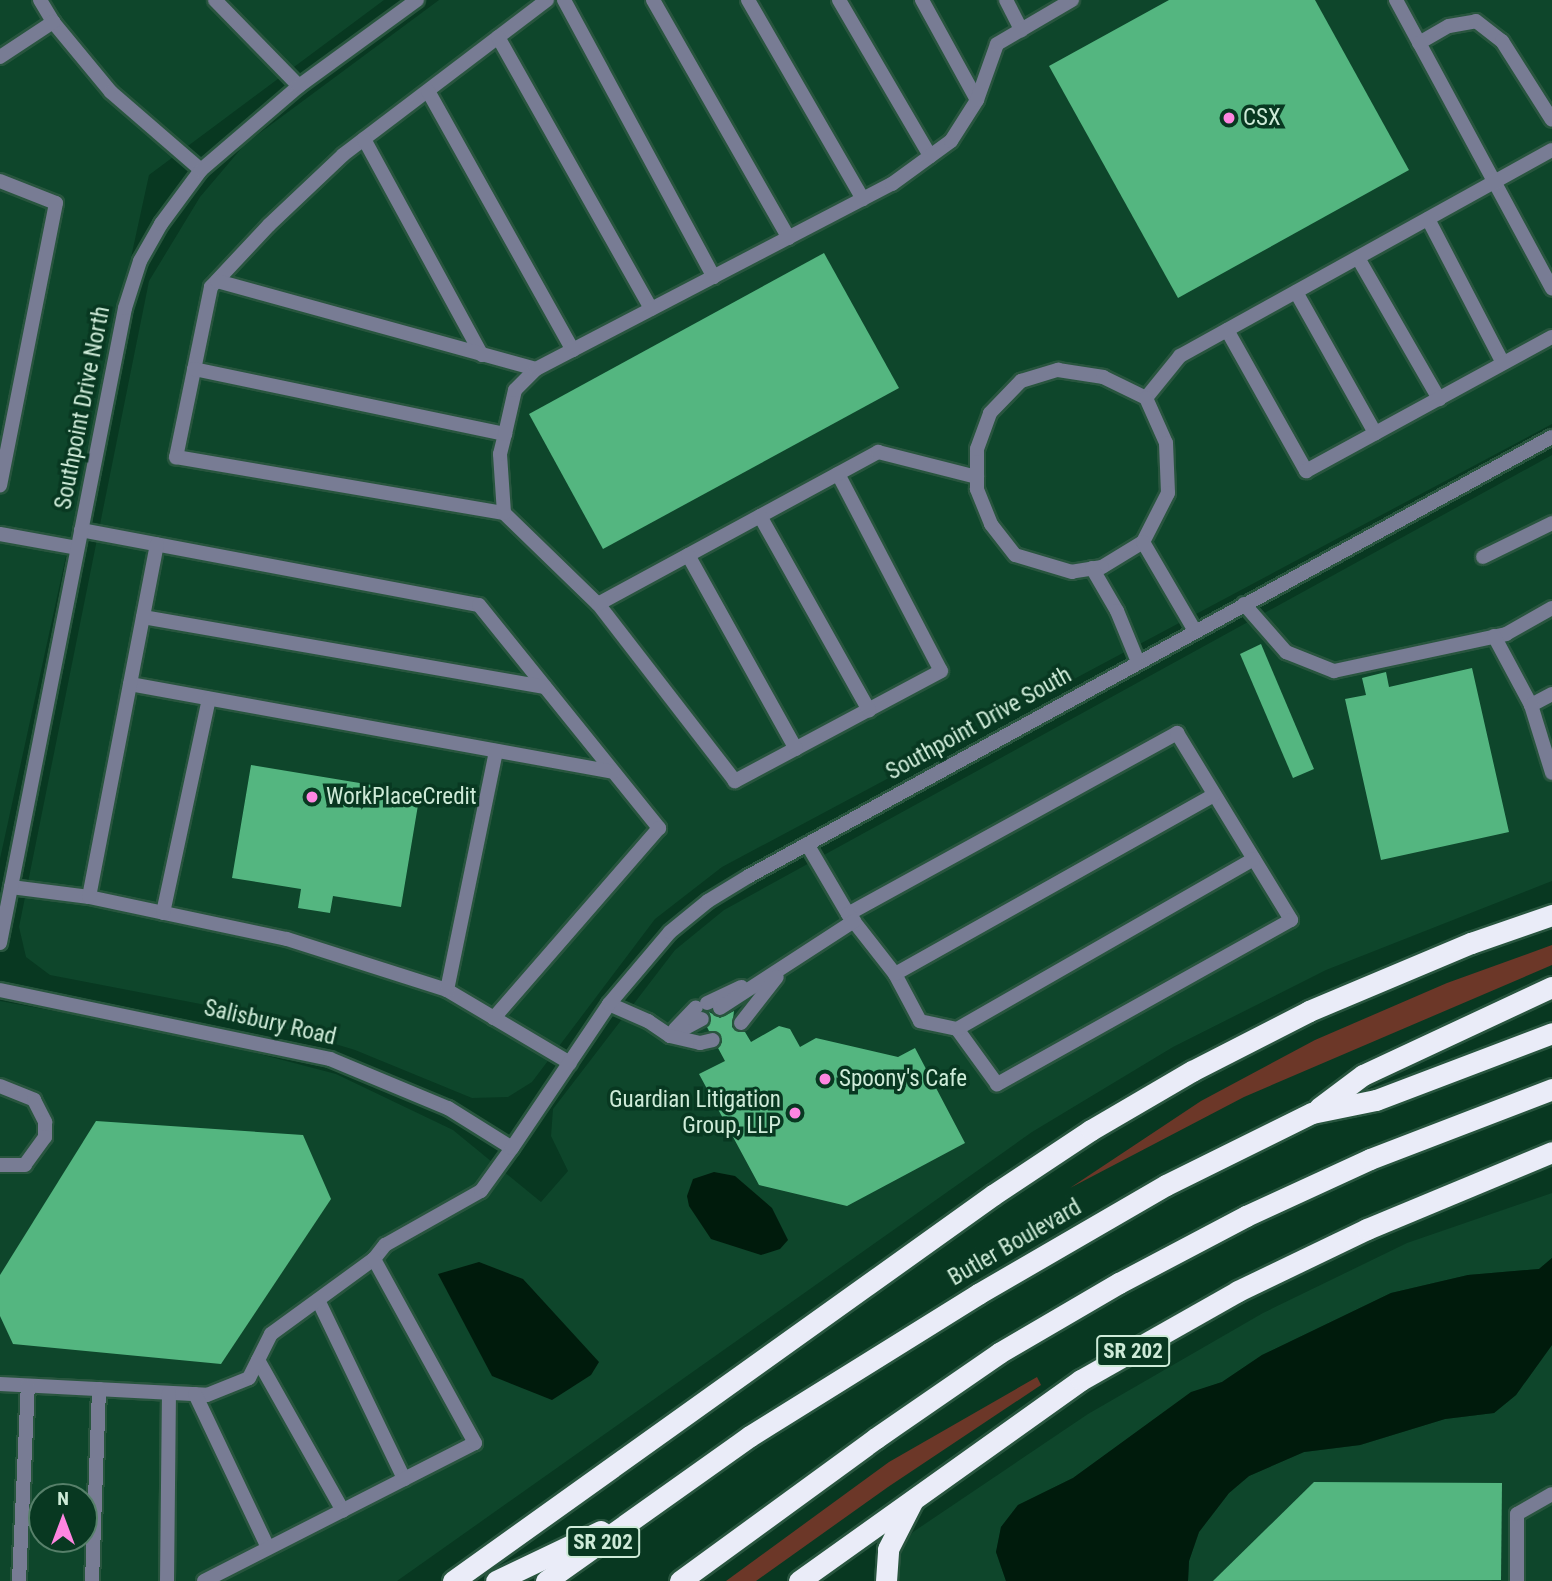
<!DOCTYPE html>
<html>
<head>
<meta charset="utf-8">
<style>
	body { margin:0 }
	#map { position:relative; width:1552px; height:1581px; overflow:hidden; background:#083821; font-family:"Roboto Condensed",sans-serif }
	div>[style] { position:absolute }
	[style*='--x'] { left:calc(var(--x)*1px); top:calc(var(--y)*1px); width:calc(var(--w)*1px); rotate:calc(var(--a)*1deg) }
	.built>* { inset:0; background:#0e462b }
	.green>* { inset:0; background:#6c3728 }
	.water>* { inset:0; background:#001b0c }
	.building>* { inset:0; background:#54b680 }
	.roads { filter:drop-shadow(2px 0 #28553e) drop-shadow(-2px 0 #28553e) drop-shadow(0 2px #28553e) drop-shadow(0 -2px #28553e) }
	.lane>* { height:14px; margin:-7px; padding:0 7px; transform-origin:7px; border-radius:7px; background:#787c94 }
	.street>* { height:14px; margin:-7px; padding:0 7px; transform-origin:7px; border-radius:7px; background:#787c94 }
	.highway>* { height:21px; margin:-10.5px; padding:0 10.5px; transform-origin:10.5px; border-radius:10.5px; background:#eaecf8 }
	.dots>* { width:19px; height:19px; translate:-50% -50%; box-sizing:border-box; border:4px solid #083821; border-radius:50% }
	span { translate:-50% -50%; white-space:nowrap; text-align:center; line-height:1.15; -webkit-text-stroke:7px #083821; paint-order:stroke }
	.shield-label span { padding:2px 5px; background:#083821; border:2px solid; border-radius:5px; -webkit-text-stroke-width:0 }
	.shield-label { font-size:21px; color:#ceebd8; font-weight:700 }
	.poi-label { font-size:23px; color:#ceebd8 }
	.left { translate:0 -50%; text-align:left }
	.right { translate:-100% -50%; text-align:right }
	.street-label { font-size:23px; color:#ceebd8 }
	.north { position:absolute; left:28px; top:1483px; width:70px; height:70px; box-sizing:border-box; background:#083821; border:2px solid #57806a; border-radius:50%; rotate:0deg; font-size:19px; font-weight:700; line-height:28px; text-align:center; color:#ceebd8 }
	.north::after { content:''; display:block; margin:auto; width:24px; height:32px; background:#fe86e1; clip-path:polygon(50% 0,100% 100%,50% 72%,0 100%) }
</style>
</head>
<body>
<div id="map">
	<div class="built">
		<div style="clip-path:polygon(0 0,384px 0,149px 175px,0 859px)"></div>
		<div style="clip-path:polygon(439px 0,1552px 0,1552px 424px,722px 867px,655px 919px,532px 1082px,508px 1097px,472px 1098px,355px 1050px,211px 1006px,50px 975px,26px 957px,19px 927px,149px 281px,200px 197px,245px 144px)"></div>
		<div style="clip-path:polygon(evenodd,1552px 455px,1552px 881px,1326px 970px,1173px 1047px,1032px 1132px,397px 1581px,0 1581px,0 1001px,191px 1036px,336px 1074px,453px 1130px,541px 1202px,568px 1171px,551px 1136px,553px 1109px,675px 950px,724px 910px,1552px 455px,42px 1497px,84px 1497px,84px 1539px,42px 1539px,42px 1497px)"></div>
		<div style="clip-path:polygon(1552px 1193px,1552px 1258px,1539px 1269px,1468px 1275px,1391px 1293px,1262px 1355px,1222px 1382px,1191px 1393px,1073px 1478px,1018px 1505px,1001px 1527px,996px 1552px,1006px 1581px,896px 1581px,899px 1550px,913px 1532px,1088px 1414px,1263px 1313px,1407px 1243px)"></div>
		<div style="clip-path:polygon(1552px 1345px,1552px 1581px,1188px 1581px,1189px 1561px,1199px 1532px,1229px 1493px,1249px 1476px,1304px 1452px,1360px 1445px,1445px 1419px,1494px 1413px,1516px 1395px)"></div>
	</div>
	<div class="green">
		<div style="clip-path:polygon(1552px 945px,1552px 965px,1244px 1097px,1070px 1188px,1201px 1101px,1315px 1040px,1447px 983px)"></div>
		<div style="clip-path:polygon(1037px 1377px,1041px 1385px,888px 1487px,756px 1581px,726px 1581px,889px 1462px)"></div>
	</div>
	<div class="water">
		<div style="clip-path:polygon(714px 1172px,735px 1176px,772px 1208px,788px 1240px,780px 1249px,761px 1255px,711px 1239px,689px 1206px,687px 1196px,693px 1179px)"></div>
		<div style="clip-path:polygon(1552px 1258px,1552px 1345px,1516px 1395px,1494px 1413px,1445px 1419px,1360px 1445px,1304px 1452px,1249px 1476px,1229px 1493px,1199px 1532px,1189px 1561px,1188px 1581px,1006px 1581px,996px 1552px,1001px 1527px,1018px 1505px,1073px 1478px,1191px 1392px,1222px 1382px,1262px 1355px,1391px 1293px,1468px 1275px,1539px 1269px)"></div>
		<div style="clip-path:polygon(479px 1262px,523px 1279px,599px 1362px,591px 1375px,552px 1400px,492px 1376px,438px 1274px)"></div>
	</div>
	<div class="building">
		<div style="clip-path:polygon(1169px 0,1315px 0,1409px 170px,1178px 298px,1049px 66px)"></div>
		<div style="clip-path:polygon(824px 253px,899px 388px,603px 549px,529px 414px)"></div>
		<div style="clip-path:polygon(1261px 644px,1314px 769px,1293px 778px,1240px 654px)"></div>
		<div style="clip-path:polygon(1472px 668px,1509px 832px,1381px 860px,1345px 699px,1366px 695px,1362px 678px,1386px 672px,1389px 687px)"></div>
		<div style="clip-path:polygon(251px 765px,420px 793px,401px 907px,333px 896px,330px 913px,298px 908px,301px 889px,232px 878px)"></div>
		<div style="clip-path:polygon(734px 1011px,732px 1027px,739px 1032px,745px 1032px,751px 1042px,779px 1026px,790px 1029px,800px 1047px,816px 1038px,898px 1057px,915px 1048px,965px 1143px,847px 1206px,759px 1185px,699px 1074px,725px 1061px,718px 1048px,722px 1042px,720px 1034px,709px 1031px,707px 1027px,711px 1020px,709px 1012px,720px 1018px)"></div>
		<div style="clip-path:polygon(96px 1121px,303px 1135px,331px 1199px,221px 1364px,13px 1344px,0 1316px,0 1275px)"></div>
		<div style="clip-path:polygon(1314px 1482px,1502px 1483px,1501px 1580px,1213px 1581px)"></div>
	</div>
	<div class="roads">
		<div class="lane">
			<div style="--x:40;--y:0;--w:26;--a:59"></div>
			<div style="--x:53;--y:22;--w:91;--a:50.4"></div>
			<div style="--x:111;--y:92;--w:119;--a:40.9"></div>
			<div style="--x:215;--y:0;--w:120;--a:45.7"></div>
			<div style="--x:547;--y:0;--w:256;--a:142.8"></div>
			<div style="--x:343;--y:155;--w:102;--a:136.6"></div>
			<div style="--x:269;--y:225;--w:85;--a:133.1"></div>
			<div style="--x:211;--y:287;--w:174;--a:101.6"></div>
			<div style="--x:176;--y:457;--w:333;--a:9.7"></div>
			<div style="--x:504;--y:513;--w:131;--a:44.1"></div>
			<div style="--x:564;--y:0;--w:315;--a:61.6"></div>
			<div style="--x:653;--y:0;--w:274;--a:60.3"></div>
			<div style="--x:748;--y:0;--w:230;--a:60"></div>
			<div style="--x:839;--y:0;--w:181;--a:59.7"></div>
			<div style="--x:922;--y:0;--w:114;--a:61.2"></div>
			<div style="--x:1006;--y:0;--w:34;--a:63"></div>
			<div style="--x:1396;--y:0;--w:328;--a:61.6"></div>
			<div style="--x:498;--y:37;--w:312;--a:60.6"></div>
			<div style="--x:1419;--y:43;--w:34;--a:-30"></div>
			<div style="--x:1449;--y:26;--w:27;--a:-10"></div>
			<div style="--x:1476;--y:21;--w:33;--a:38"></div>
			<div style="--x:1502;--y:41;--w:93;--a:57.7"></div>
			<div style="--x:0;--y:57;--w:64;--a:-33.4"></div>
			<div style="--x:428;--y:91;--w:297;--a:60.8"></div>
			<div style="--x:364;--y:139;--w:246;--a:61.4"></div>
			<div style="--x:0;--y:181;--w:60;--a:21.4"></div>
			<div style="--x:56;--y:203;--w:288;--a:101.2"></div>
			<div style="--x:1428;--y:219;--w:162;--a:62.5"></div>
			<div style="--x:1358;--y:258;--w:163;--a:60.1"></div>
			<div style="--x:217;--y:281;--w:331;--a:15.4"></div>
			<div style="--x:1296;--y:292;--w:162;--a:60.7"></div>
			<div style="--x:1227;--y:330;--w:162;--a:60.7"></div>
			<div style="--x:1306;--y:471;--w:280;--a:-28.6"></div>
			<div style="--x:194;--y:369;--w:318;--a:11.8"></div>
			<div style="--x:1146;--y:398;--w:54;--a:-51"></div>
			<div style="--x:1180;--y:356;--w:425;--a:-29"></div>
			<div style="--x:838;--y:474;--w:222;--a:62.4"></div>
			<div style="--x:941;--y:671;--w:234;--a:151.9"></div>
			<div style="--x:735;--y:781;--w:224;--a:-127.7"></div>
			<div style="--x:598;--y:604;--w:319;--a:-28.5"></div>
			<div style="--x:878;--y:452;--w:102;--a:14.2"></div>
			<div style="--x:504;--y:513;--w:59;--a:-93.9"></div>
			<div style="--x:500;--y:454;--w:21;--a:-76"></div>
			<div style="--x:505;--y:434;--w:45;--a:-77.2"></div>
			<div style="--x:515;--y:390;--w:30;--a:-45"></div>
			<div style="--x:536;--y:369;--w:401;--a:-27.5"></div>
			<div style="--x:892;--y:184;--w:73;--a:-36.1"></div>
			<div style="--x:951;--y:141;--w:49;--a:-57.6"></div>
			<div style="--x:977;--y:100;--w:59;--a:-70.3"></div>
			<div style="--x:997;--y:44;--w:87;--a:-30.4"></div>
			<div style="--x:760;--y:516;--w:223;--a:60.7"></div>
			<div style="--x:81;--y:530;--w:405;--a:10.7"></div>
			<div style="--x:479;--y:605;--w:287;--a:51.1"></div>
			<div style="--x:659;--y:828;--w:252;--a:131"></div>
			<div style="--x:0;--y:534;--w:78;--a:10.3"></div>
			<div style="--x:1143;--y:542;--w:48;--a:148.6"></div>
			<div style="--x:1102;--y:567;--w:30;--a:171"></div>
			<div style="--x:1072;--y:572;--w:59;--a:-163.4"></div>
			<div style="--x:1015;--y:555;--w:39;--a:-128"></div>
			<div style="--x:991;--y:524;--w:38;--a:-112"></div>
			<div style="--x:977;--y:489;--w:40;--a:-90"></div>
			<div style="--x:977;--y:449;--w:38;--a:-70"></div>
			<div style="--x:990;--y:413;--w:45;--a:-45.9"></div>
			<div style="--x:1021;--y:381;--w:39;--a:-17"></div>
			<div style="--x:1058;--y:370;--w:46;--a:8.8"></div>
			<div style="--x:1103;--y:377;--w:48;--a:26"></div>
			<div style="--x:1146;--y:398;--w:49;--a:66"></div>
			<div style="--x:1166;--y:443;--w:50;--a:87.7"></div>
			<div style="--x:1168;--y:493;--w:55;--a:117"></div>
			<div style="--x:1143;--y:542;--w:103;--a:59.7"></div>
			<div style="--x:688;--y:555;--w:222;--a:60.9"></div>
			<div style="--x:1483;--y:557;--w:77;--a:-26.2"></div>
			<div style="--x:1092;--y:568;--w:50;--a:59.8"></div>
			<div style="--x:1117;--y:611;--w:55;--a:67.6"></div>
			<div style="--x:1244;--y:604;--w:64;--a:48.8"></div>
			<div style="--x:1286;--y:652;--w:52;--a:21.6"></div>
			<div style="--x:1334;--y:671;--w:176;--a:-12.1"></div>
			<div style="--x:1506;--y:634;--w:53;--a:-29.5"></div>
			<div style="--x:143;--y:617;--w:408;--a:9.9"></div>
			<div style="--x:1494;--y:636;--w:78;--a:61.8"></div>
			<div style="--x:130;--y:684;--w:491;--a:10.3"></div>
			<div style="--x:1552;--y:694;--w:24;--a:152"></div>
			<div style="--x:1531;--y:705;--w:71;--a:72.8"></div>
			<div style="--x:807;--y:844;--w:81;--a:59.6"></div>
			<div style="--x:848;--y:914;--w:376;--a:-28.8"></div>
			<div style="--x:1177;--y:733;--w:219;--a:58.6"></div>
			<div style="--x:1291;--y:920;--w:337;--a:150.8"></div>
			<div style="--x:997;--y:1084;--w:68;--a:-126"></div>
			<div style="--x:957;--y:1029;--w:38;--a:-168"></div>
			<div style="--x:920;--y:1021;--w:53;--a:-118"></div>
			<div style="--x:895;--y:974;--w:76;--a:-128.1"></div>
			<div style="--x:11;--y:887;--w:79;--a:7.3"></div>
			<div style="--x:89;--y:897;--w:202;--a:12"></div>
			<div style="--x:287;--y:939;--w:168;--a:17.7"></div>
			<div style="--x:447;--y:990;--w:143;--a:30.7"></div>
			<div style="--x:89;--y:897;--w:359;--a:-79.1"></div>
			<div style="--x:163;--y:913;--w:219;--a:-77.9"></div>
			<div style="--x:895;--y:974;--w:366;--a:-29.3"></div>
			<div style="--x:447;--y:990;--w:244;--a:-78.4"></div>
			<div style="--x:707;--y:1003;--w:38;--a:-25"></div>
			<div style="--x:609;--y:1004;--w:43;--a:23.6"></div>
			<div style="--x:648;--y:1021;--w:27;--a:34"></div>
			<div style="--x:670;--y:1036;--w:36;--a:-28"></div>
			<div style="--x:720;--y:1008;--w:160;--a:-33"></div>
			<div style="--x:741;--y:1023;--w:58;--a:-52"></div>
			<div style="--x:675;--y:1029;--w:30;--a:-46"></div>
			<div style="--x:957;--y:1029;--w:342;--a:-29.8"></div>
			<div style="--x:670;--y:1036;--w:31;--a:13"></div>
			<div style="--x:700;--y:1043;--w:13;--a:-13"></div>
			<div style="--x:0;--y:1086;--w:37;--a:22"></div>
			<div style="--x:34;--y:1100;--w:25;--a:63"></div>
			<div style="--x:45;--y:1122;--w:15;--a:90"></div>
			<div style="--x:45;--y:1137;--w:34;--a:126"></div>
			<div style="--x:25;--y:1165;--w:25;--a:180"></div>
			<div style="--x:318;--y:1300;--w:199;--a:64.3"></div>
			<div style="--x:258;--y:1360;--w:173;--a:60.6"></div>
			<div style="--x:0;--y:1384;--w:207;--a:3"></div>
			<div style="--x:207;--y:1395;--w:45;--a:-22"></div>
			<div style="--x:249;--y:1378;--w:49;--a:-63.4"></div>
			<div style="--x:271;--y:1334;--w:127;--a:-36.1"></div>
			<div style="--x:374;--y:1259;--w:18;--a:-52"></div>
			<div style="--x:385;--y:1245;--w:110;--a:-29.4"></div>
			<div style="--x:481;--y:1191;--w:53;--a:-54.2"></div>
			<div style="--x:195;--y:1394;--w:170;--a:64.6"></div>
			<div style="--x:19;--y:1581;--w:195;--a:-87.4"></div>
			<div style="--x:92;--y:1581;--w:192;--a:-87.9"></div>
			<div style="--x:167;--y:1581;--w:188;--a:-89.4"></div>
			<div style="--x:204;--y:1581;--w:304;--a:-27"></div>
			<div style="--x:475;--y:1443;--w:210;--a:-118.8"></div>
			<div style="--x:1517;--y:1581;--w:67;--a:-90"></div>
			<div style="--x:1517;--y:1514;--w:40;--a:-29.7"></div>
		</div>
		<div class="street">
			<div style="--x:0;--y:943;--w:647;--a:-78.86"></div>
			<div style="--x:125;--y:308;--w:49;--a:-72.3"></div>
			<div style="--x:140;--y:261;--w:43;--a:-60.4"></div>
			<div style="--x:161;--y:224;--w:67;--a:-53.5"></div>
			<div style="--x:201;--y:170;--w:129;--a:-40.6"></div>
			<div style="--x:299;--y:86;--w:146;--a:-36.1"></div>
			<div style="--x:0;--y:990;--w:337;--a:11.8"></div>
			<div style="--x:330;--y:1059;--w:128;--a:22.6"></div>
			<div style="--x:448;--y:1108;--w:75;--a:32"></div>
			<div style="--x:512;--y:1148;--w:174;--a:-56"></div>
			<div style="--x:609;--y:1004;--w:94;--a:-49.7"></div>
			<div style="--x:670;--y:932;--w:49;--a:-39.2"></div>
			<div style="--x:708;--y:901;--w:48;--a:-31.4"></div>
			<div style="--x:749;--y:876;--w:915;--a:-28.67"></div>
		</div>
		<div class="highway">
			<div style="--x:1319;--y:1108;--w:55;--a:-36.9"></div>
			<div style="--x:1363;--y:1075;--w:208;--a:-25"></div>
			<div style="--x:453;--y:1581;--w:664;--a:-35.56"></div>
			<div style="--x:993;--y:1195;--w:118;--a:-33.6"></div>
			<div style="--x:1091;--y:1130;--w:117;--a:-30.3"></div>
			<div style="--x:1192;--y:1071;--w:131;--a:-27.1"></div>
			<div style="--x:1309;--y:1011;--w:176;--a:-22.8"></div>
			<div style="--x:1471;--y:943;--w:86;--a:-19.1"></div>
			<div style="--x:496;--y:1581;--w:116;--a:-25.5"></div>
			<div style="--x:546;--y:1581;--w:250;--a:-35.4"></div>
			<div style="--x:750;--y:1436;--w:269;--a:-31.9"></div>
			<div style="--x:978;--y:1294;--w:217;--a:-30.1"></div>
			<div style="--x:1166;--y:1185;--w:163;--a:-26.3"></div>
			<div style="--x:1312;--y:1113;--w:65;--a:-11.5"></div>
			<div style="--x:1376;--y:1100;--w:188;--a:-20.8"></div>
			<div style="--x:680;--y:1581;--w:243;--a:-36.1"></div>
			<div style="--x:876;--y:1438;--w:150;--a:-34.6"></div>
			<div style="--x:999;--y:1353;--w:139;--a:-30.3"></div>
			<div style="--x:1119;--y:1283;--w:144;--a:-27.8"></div>
			<div style="--x:1246;--y:1216;--w:136;--a:-24.7"></div>
			<div style="--x:1370;--y:1159;--w:195;--a:-21"></div>
			<div style="--x:799;--y:1581;--w:346;--a:-35.5"></div>
			<div style="--x:1081;--y:1380;--w:180;--a:-29.5"></div>
			<div style="--x:1238;--y:1291;--w:143;--a:-25.7"></div>
			<div style="--x:1367;--y:1229;--w:200;--a:-22.6"></div>
			<div style="--x:886;--y:1581;--w:32;--a:-86"></div>
			<div style="--x:888;--y:1549;--w:53;--a:-62.9"></div>
		</div>
	</div>
	<div class="dots">
		<div style="left:1229px;top:118px;background:#fe86e1"></div>
		<div style="left:312px;top:797px;background:#fe86e1"></div>
		<div style="left:825px;top:1079px;background:#fe86e1"></div>
		<div style="left:795px;top:1113px;background:#fe86e1"></div>
	</div>
	<div class="shield-label">
		<span style="left:1133px;top:1351px">SR 202</span>
		<span style="left:603px;top:1542px">SR 202</span>
	</div>
	<div class="poi-label">
		<span class="left" style="left:1243px;top:118px">CSX</span>
		<span class="left" style="left:326px;top:797px">WorkPlaceCredit</span>
		<span class="left" style="left:839px;top:1079px">Spoony's Cafe</span>
		<span class="right" style="left:781px;top:1113px">Guardian Litigation<br>Group, LLP</span>
	</div>
	<div class="street-label">
		<span style="left:83px;top:408px;rotate:-79deg">Southpoint Drive North</span>
		<span style="left:979px;top:724px;rotate:-29deg">Southpoint Drive South</span>
		<span style="left:270px;top:1023px;rotate:13deg">Salisbury Road</span>
		<span style="left:1015px;top:1243px;rotate:-30deg">Butler Boulevard</span>
	</div>
	<div class="north">N</div>
</div>
</body>
</html>
